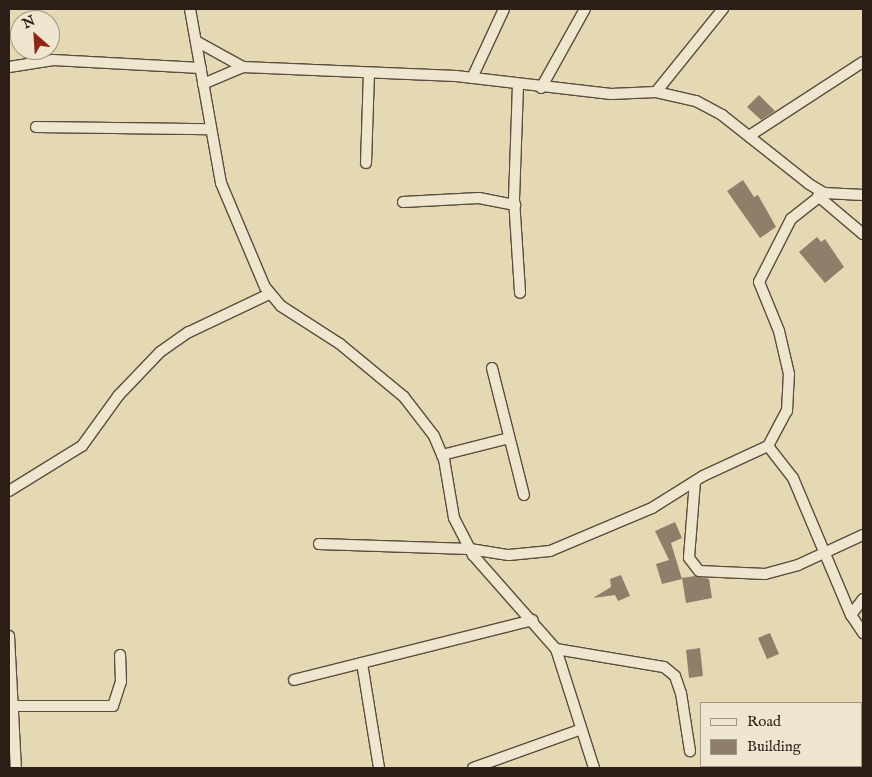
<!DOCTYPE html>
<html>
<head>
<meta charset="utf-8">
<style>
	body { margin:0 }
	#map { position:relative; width:872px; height:777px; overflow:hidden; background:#e5d9b4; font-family:"IM FELL English",serif }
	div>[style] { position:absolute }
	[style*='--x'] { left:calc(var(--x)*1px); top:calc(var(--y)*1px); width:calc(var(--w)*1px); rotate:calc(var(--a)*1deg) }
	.building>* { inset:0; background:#8d7f69 }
	.roads { filter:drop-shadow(1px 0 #5b4c3e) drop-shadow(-1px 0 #5b4c3e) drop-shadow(0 1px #5b4c3e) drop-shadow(0 -1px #5b4c3e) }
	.minor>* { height:10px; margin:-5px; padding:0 5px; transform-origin:5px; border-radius:5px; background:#eee6ce }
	span { translate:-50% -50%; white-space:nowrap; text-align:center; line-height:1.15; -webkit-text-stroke:5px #eee6ce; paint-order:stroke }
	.frame { position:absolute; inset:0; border:10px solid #2d1d17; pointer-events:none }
	.legend { position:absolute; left:700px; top:702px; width:162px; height:65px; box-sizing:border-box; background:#eee6ce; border:1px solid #a19685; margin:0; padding:6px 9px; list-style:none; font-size:15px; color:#2d1d17 }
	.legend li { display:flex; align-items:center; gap:10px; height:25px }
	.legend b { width:25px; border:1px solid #a19685 }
	.north { position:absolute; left:10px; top:10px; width:50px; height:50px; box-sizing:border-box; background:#eee6ce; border:1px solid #a19685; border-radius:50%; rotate:334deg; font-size:14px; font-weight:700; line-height:20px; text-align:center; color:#2d1d17 }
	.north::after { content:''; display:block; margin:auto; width:18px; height:22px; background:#8f2418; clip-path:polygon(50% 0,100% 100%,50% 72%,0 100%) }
</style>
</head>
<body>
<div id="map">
	<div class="building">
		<div style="clip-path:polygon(759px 95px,775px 111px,761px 120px,747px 107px)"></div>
		<div style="clip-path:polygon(743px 180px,754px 197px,758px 195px,776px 227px,760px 238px,727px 191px)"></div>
		<div style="clip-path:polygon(817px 237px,821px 242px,825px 239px,844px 267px,825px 283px,799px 252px)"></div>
		<div style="clip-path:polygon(675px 522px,682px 538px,671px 543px,682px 579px,662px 584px,656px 564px,669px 560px,655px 531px)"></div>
		<div style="clip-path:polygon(621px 575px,630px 596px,618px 601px,615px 595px,593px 598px,611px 587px,610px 579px)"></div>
		<div style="clip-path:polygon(695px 576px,709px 579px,712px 598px,686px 603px,682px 578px)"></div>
		<div style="clip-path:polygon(770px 633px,779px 654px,767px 659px,758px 638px)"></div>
		<div style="clip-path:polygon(700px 648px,703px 676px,689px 678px,686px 650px)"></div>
	</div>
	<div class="roads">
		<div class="minor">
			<div style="--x:190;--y:9;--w:177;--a:79.9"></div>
			<div style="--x:221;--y:183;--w:113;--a:67.1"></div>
			<div style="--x:265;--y:287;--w:25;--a:50"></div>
			<div style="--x:281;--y:306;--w:70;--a:32.8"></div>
			<div style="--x:340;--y:344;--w:83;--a:39.6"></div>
			<div style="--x:404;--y:397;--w:49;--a:52.4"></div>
			<div style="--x:434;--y:436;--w:25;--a:67"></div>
			<div style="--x:444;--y:459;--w:60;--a:80.4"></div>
			<div style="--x:454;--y:518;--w:42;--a:62.8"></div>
			<div style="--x:473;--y:555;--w:125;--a:48.6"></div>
			<div style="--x:556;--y:649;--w:125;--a:72.3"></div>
			<div style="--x:196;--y:41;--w:54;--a:29"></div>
			<div style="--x:243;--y:67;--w:213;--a:2.4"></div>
			<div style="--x:456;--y:76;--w:156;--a:6.6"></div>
			<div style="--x:611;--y:94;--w:45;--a:-2.5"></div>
			<div style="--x:656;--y:92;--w:41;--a:12.7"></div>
			<div style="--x:696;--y:101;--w:30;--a:28"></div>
			<div style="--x:722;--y:115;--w:111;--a:38.4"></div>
			<div style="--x:809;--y:184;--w:17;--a:31"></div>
			<div style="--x:824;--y:193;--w:39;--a:3"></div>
			<div style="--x:9;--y:67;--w:45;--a:-9"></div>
			<div style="--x:53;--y:60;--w:148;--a:3.1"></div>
			<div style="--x:472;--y:78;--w:76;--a:-65.1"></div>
			<div style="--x:203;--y:84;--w:43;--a:-23"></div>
			<div style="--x:518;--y:85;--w:114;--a:92"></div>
			<div style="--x:514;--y:199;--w:94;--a:86.3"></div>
			<div style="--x:541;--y:88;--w:90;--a:-60.9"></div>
			<div style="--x:656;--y:92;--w:107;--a:-51.1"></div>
			<div style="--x:36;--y:127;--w:175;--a:0.7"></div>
			<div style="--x:749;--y:136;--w:136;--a:-33"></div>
			<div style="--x:366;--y:163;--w:90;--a:-88.1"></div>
			<div style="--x:818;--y:196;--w:59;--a:40.2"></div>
			<div style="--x:403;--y:202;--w:76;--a:-3"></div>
			<div style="--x:479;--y:198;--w:37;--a:11"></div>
			<div style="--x:492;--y:368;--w:131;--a:75.9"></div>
			<div style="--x:768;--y:446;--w:40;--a:-62"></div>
			<div style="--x:787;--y:411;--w:37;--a:-87"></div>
			<div style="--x:789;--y:374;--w:44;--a:-103.1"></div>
			<div style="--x:779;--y:331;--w:53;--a:-112.2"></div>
			<div style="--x:759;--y:282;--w:71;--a:-63.1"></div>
			<div style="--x:791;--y:219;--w:42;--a:-38.2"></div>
			<div style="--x:442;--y:455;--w:69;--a:-14.2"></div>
			<div style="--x:695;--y:481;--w:77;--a:94.5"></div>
			<div style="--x:689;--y:558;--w:16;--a:52"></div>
			<div style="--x:699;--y:571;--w:66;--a:2.6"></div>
			<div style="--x:765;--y:574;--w:34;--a:-15"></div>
			<div style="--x:798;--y:565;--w:72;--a:-24.8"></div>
			<div style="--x:9;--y:491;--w:86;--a:-31.7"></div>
			<div style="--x:82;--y:446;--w:62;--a:-54.2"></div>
			<div style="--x:118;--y:396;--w:61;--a:-46.3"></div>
			<div style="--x:160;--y:352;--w:35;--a:-35"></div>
			<div style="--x:189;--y:332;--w:89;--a:-25.4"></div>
			<div style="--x:319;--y:544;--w:151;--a:1.9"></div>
			<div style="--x:470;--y:549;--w:39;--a:9"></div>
			<div style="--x:509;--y:555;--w:41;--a:-5.6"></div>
			<div style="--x:550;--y:551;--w:111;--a:-22.9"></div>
			<div style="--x:652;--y:508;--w:60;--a:-32.1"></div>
			<div style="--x:703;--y:476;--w:72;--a:-24.8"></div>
			<div style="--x:768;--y:446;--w:41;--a:52"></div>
			<div style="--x:793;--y:478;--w:149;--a:67.1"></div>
			<div style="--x:863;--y:599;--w:20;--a:127"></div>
			<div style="--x:851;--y:615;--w:22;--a:56"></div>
			<div style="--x:9;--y:636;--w:132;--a:87"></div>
			<div style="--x:556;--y:649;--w:109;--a:9.5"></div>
			<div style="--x:664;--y:667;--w:14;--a:39"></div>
			<div style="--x:675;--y:676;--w:18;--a:71"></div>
			<div style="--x:681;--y:693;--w:59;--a:81.2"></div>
			<div style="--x:362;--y:663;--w:106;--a:80.8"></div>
			<div style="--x:294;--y:680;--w:246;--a:-14.1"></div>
			<div style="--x:13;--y:706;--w:100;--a:0"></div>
			<div style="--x:113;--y:706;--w:25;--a:-72"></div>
			<div style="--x:121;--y:682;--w:27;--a:-92"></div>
			<div style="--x:473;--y:768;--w:113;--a:-19.7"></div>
		</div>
	</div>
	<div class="frame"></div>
	<ul class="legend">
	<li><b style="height:6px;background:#eee6ce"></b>Road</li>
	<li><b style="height:14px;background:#8d7f69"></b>Building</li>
	</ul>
	<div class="north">N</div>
</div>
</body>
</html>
